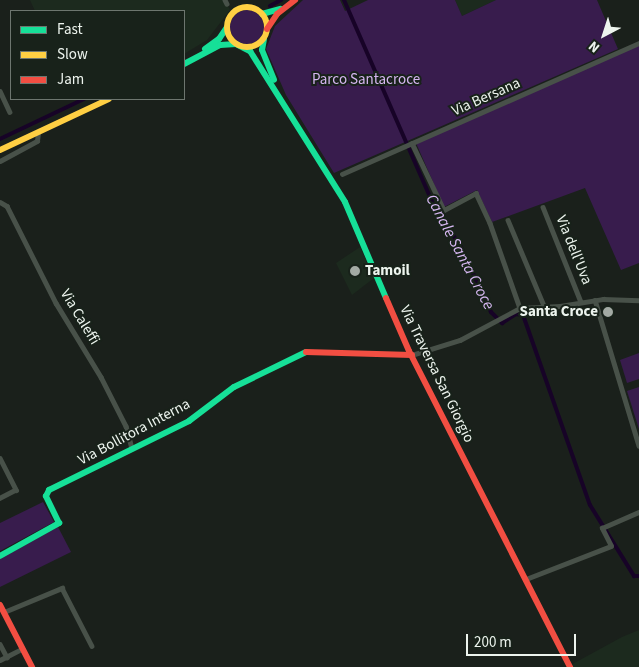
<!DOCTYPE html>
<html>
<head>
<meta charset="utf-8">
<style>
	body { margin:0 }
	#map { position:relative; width:639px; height:667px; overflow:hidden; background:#1a201b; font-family:"Source Sans 3",sans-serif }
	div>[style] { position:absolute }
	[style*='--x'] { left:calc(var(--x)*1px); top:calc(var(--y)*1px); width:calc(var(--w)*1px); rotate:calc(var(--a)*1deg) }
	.built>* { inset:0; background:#1c2a1e }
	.green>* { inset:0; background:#381c4d }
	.round { border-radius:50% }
	.canal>* { height:4px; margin:-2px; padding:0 2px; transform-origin:2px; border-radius:2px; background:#170327 }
	.street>* { height:4.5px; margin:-2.25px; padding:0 2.25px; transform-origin:2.25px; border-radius:2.25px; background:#485149 }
	.fast>* { height:6px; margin:-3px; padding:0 3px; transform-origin:3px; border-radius:3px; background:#16e098 }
	.slow>* { height:6px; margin:-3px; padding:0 3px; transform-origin:3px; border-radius:3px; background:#ffcf43 }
	.slow>.ring { margin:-3px; padding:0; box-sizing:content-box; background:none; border:6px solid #ffcf43; border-radius:50% }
	.jam>* { height:6px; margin:-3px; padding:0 3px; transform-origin:3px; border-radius:3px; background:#f24e42 }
	.dots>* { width:14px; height:14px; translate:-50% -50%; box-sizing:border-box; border:2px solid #18221a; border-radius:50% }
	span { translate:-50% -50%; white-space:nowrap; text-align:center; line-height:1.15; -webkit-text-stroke:4px #18221a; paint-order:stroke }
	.park-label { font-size:15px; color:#d6b6f1 }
	.street-label { font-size:15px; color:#edf4ee }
	.poi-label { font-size:15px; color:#edf4ee; font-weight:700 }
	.left { translate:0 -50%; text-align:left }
	.right { translate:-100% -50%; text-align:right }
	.water-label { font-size:16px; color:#d8b8f3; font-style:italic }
	.legend { position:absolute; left:10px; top:10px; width:175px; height:90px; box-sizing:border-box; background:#18221a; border:1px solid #6d766f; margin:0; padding:6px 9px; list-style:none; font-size:15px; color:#edf4ee }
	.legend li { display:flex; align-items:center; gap:10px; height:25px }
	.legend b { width:25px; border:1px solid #6d766f }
	.north { position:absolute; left:579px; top:10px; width:50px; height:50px; -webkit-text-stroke:4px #18221a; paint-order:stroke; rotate:220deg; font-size:14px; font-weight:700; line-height:20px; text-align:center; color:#edf4ee }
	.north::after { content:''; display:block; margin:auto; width:18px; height:22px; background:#edf4ee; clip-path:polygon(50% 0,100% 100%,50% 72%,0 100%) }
	.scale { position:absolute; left:466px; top:634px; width:110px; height:22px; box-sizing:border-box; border:2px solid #edf4ee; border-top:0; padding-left:6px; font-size:15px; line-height:18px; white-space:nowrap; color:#edf4ee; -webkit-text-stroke:4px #18221a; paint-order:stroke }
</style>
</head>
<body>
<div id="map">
	<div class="built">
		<div style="clip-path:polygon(30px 0,225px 0,230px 10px,207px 40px,184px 54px,184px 11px,35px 11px)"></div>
		<div style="clip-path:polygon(455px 0,496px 0,462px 16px)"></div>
		<div style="clip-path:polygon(360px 247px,374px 278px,352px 295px,336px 263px)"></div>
		<div style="clip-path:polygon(639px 630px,639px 667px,567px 667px,622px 637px)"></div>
	</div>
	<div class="green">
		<div style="clip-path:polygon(303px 0,340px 0,345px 11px,368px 0,455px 0,462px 16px,496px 0,597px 0,618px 49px,334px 173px,286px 95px,266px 49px,275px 26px)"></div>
		<div class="round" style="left:230px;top:10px;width:34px;height:34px"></div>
		<div style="clip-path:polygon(639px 44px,639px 263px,621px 270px,585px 188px,492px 222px,477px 190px,444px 207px,416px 143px)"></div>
		<div style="clip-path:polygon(639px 353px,639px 379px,627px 383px,620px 360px)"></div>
		<div style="clip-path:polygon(639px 387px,639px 429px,627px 391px)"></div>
		<div style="clip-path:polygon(43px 502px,54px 522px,0 551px,0 523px)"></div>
		<div style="clip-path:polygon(58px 527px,71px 552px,0 587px,0 559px)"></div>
	</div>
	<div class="canal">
		<div style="--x:344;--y:0;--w:230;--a:66.4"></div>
		<div style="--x:436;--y:211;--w:42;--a:54.8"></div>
		<div style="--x:460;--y:245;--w:74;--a:65.2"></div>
		<div style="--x:491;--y:312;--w:16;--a:45"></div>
		<div style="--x:502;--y:323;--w:17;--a:-33"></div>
		<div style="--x:516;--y:314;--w:7;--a:8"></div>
		<div style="--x:523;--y:315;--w:201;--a:70.6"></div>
		<div style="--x:590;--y:505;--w:84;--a:58.2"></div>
		<div style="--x:634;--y:576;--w:5;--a:0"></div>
		<div style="--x:270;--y:6;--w:13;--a:-29"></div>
		<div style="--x:0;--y:139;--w:93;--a:-25.5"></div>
	</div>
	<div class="street">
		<div style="--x:225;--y:0;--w:4;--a:63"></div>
		<div style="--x:0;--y:91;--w:23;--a:65"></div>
		<div style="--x:412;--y:143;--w:74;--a:64.5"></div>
		<div style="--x:444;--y:210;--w:36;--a:-28"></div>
		<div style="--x:476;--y:193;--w:33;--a:65"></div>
		<div style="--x:490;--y:223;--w:90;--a:70.6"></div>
		<div style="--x:0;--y:161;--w:42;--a:-28.4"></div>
		<div style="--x:37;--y:141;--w:8;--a:-83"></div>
		<div style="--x:342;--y:174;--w:325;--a:-23.8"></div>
		<div style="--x:0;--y:202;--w:8;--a:30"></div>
		<div style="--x:7;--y:206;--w:109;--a:63.2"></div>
		<div style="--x:56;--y:303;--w:87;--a:58.7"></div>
		<div style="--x:101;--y:377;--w:55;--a:63"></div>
		<div style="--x:126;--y:426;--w:23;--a:75"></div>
		<div style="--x:543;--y:207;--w:102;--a:68.2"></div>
		<div style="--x:508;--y:220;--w:95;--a:67.2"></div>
		<div style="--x:595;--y:300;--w:152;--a:73.2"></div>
		<div style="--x:412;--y:355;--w:50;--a:-17.4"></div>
		<div style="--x:460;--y:340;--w:68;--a:-28.1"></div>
		<div style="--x:520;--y:308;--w:40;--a:-2.9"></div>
		<div style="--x:560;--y:306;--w:44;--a:-9.2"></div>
		<div style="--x:603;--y:299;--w:36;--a:2"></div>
		<div style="--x:0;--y:458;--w:36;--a:63"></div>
		<div style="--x:16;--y:490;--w:18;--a:153"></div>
		<div style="--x:526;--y:579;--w:91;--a:-21.2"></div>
		<div style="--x:611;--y:546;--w:20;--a:-117"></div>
		<div style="--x:602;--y:528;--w:40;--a:-23.4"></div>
		<div style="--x:4;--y:612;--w:63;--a:-22.5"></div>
		<div style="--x:62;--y:588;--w:65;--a:62.7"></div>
		<div style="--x:0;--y:644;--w:15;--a:62"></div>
		<div style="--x:0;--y:660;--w:25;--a:-27"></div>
	</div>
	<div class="fast">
		<div style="--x:262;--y:14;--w:19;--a:-16"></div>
		<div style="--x:264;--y:39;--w:11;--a:100"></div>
		<div style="--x:262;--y:50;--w:32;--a:68"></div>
		<div style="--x:205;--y:49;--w:17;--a:-36"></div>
		<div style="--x:219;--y:39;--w:14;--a:-56"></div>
		<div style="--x:184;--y:64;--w:41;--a:-27.8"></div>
		<div style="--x:220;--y:45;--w:16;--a:-4"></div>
		<div style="--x:236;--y:44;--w:16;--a:27"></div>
		<div style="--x:250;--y:51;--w:178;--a:57.8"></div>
		<div style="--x:345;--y:202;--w:104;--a:66.9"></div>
		<div style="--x:0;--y:556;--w:68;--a:-29.2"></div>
		<div style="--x:59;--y:523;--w:30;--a:-116"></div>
		<div style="--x:46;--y:496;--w:7;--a:-63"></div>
		<div style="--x:49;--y:490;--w:156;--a:-26.2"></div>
		<div style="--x:189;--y:421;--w:56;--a:-37.1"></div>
		<div style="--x:234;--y:387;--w:80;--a:-25.9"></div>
	</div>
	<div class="slow">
		<div class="ring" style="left:227px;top:7px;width:34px;height:34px"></div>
		<div style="--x:0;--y:150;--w:120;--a:-25.1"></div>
	</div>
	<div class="jam">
		<div style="--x:267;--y:29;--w:18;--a:-56"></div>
		<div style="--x:277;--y:14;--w:23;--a:-38"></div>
		<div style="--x:386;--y:298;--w:58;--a:66.5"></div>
		<div style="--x:409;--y:351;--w:355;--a:63"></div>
		<div style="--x:306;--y:352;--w:106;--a:1.6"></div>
		<div style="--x:0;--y:605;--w:70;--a:62.7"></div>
	</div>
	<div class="dots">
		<div style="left:355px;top:271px;background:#a3aaa4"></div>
		<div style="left:608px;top:312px;background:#a3aaa4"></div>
	</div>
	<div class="park-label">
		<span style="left:366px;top:80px">Parco Santacroce</span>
	</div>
	<div class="street-label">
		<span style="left:486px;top:97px;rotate:-24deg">Via Bersana</span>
		<span style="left:574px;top:250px;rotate:68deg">Via dell'Uva</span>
		<span style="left:80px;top:317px;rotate:59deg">Via Caleffi</span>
		<span style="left:437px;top:374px;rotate:64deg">Via Traversa San Giorgio</span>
		<span style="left:134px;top:432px;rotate:-28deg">Via Bollitora Interna</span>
	</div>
	<div class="poi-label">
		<span class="left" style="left:365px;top:271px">Tamoil</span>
		<span class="right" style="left:598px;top:312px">Santa Croce</span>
	</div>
	<div class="water-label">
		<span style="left:460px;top:252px;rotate:62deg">Canale Santa Croce</span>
	</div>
	<ul class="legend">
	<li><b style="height:6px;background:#16e098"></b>Fast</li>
	<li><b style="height:6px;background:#ffcf43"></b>Slow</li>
	<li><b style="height:6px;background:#f24e42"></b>Jam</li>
	</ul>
	<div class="north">N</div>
	<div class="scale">200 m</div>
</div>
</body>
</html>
